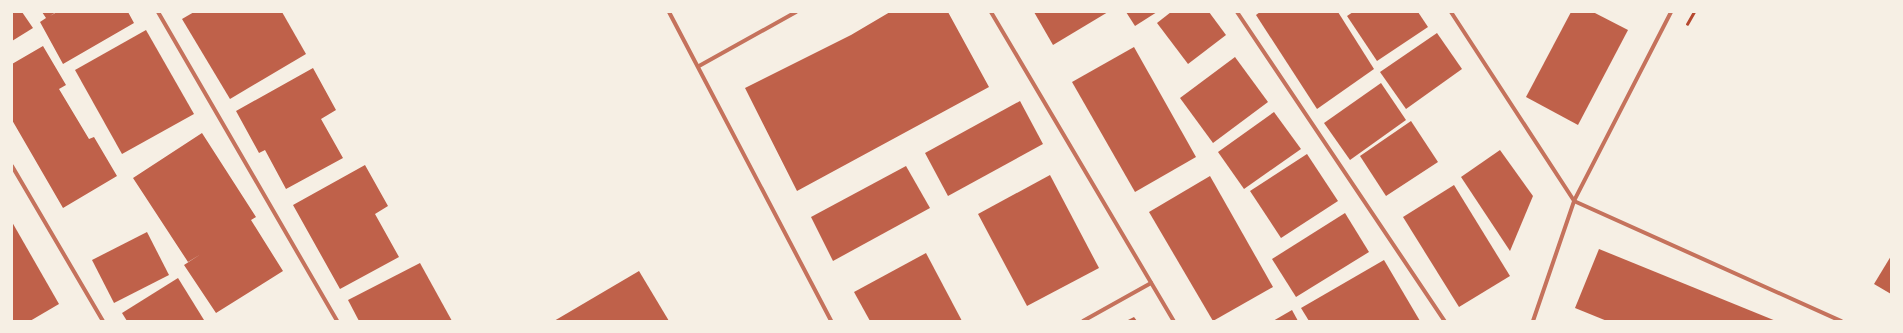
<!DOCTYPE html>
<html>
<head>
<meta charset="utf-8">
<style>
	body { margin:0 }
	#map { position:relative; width:1903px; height:333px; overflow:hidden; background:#f6efe4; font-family:Karla,sans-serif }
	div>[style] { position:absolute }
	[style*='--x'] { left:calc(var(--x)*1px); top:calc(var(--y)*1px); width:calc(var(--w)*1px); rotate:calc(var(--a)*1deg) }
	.building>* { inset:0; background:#bf614a }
	.path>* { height:2.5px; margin:-1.25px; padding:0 1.25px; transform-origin:1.25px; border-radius:1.25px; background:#b5482f }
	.pedestrian>* { height:3.5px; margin:-1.75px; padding:0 1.75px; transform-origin:1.75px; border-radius:1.75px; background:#c5725c }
	.minor>* { height:4px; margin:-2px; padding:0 2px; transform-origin:2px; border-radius:2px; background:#c5725c }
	span { translate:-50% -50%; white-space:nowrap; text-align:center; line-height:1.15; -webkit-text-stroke:3px #f6efe4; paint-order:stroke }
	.frame { position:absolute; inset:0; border:13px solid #f6efe4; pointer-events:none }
</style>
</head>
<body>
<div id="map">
	<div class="building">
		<div style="clip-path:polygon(12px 12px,22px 12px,33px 28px,12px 41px)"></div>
		<div style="clip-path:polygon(42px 12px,56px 12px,50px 16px,57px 12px,128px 12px,134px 23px,63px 64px,40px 22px,46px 18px)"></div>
		<div style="clip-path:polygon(194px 12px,282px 12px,306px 54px,230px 99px,182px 19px)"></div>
		<div style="clip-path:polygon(890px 12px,948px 12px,989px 87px,797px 191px,745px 88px,851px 35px)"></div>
		<div style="clip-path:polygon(1034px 12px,1108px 12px,1053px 45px)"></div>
		<div style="clip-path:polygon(1126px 12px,1157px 12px,1135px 26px)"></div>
		<div style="clip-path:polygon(1171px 12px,1209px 12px,1226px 35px,1188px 64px,1157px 23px)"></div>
		<div style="clip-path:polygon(1260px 12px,1338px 12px,1374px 69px,1317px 109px,1256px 15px)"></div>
		<div style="clip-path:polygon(1353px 12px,1418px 12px,1428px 27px,1377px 61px,1347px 16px)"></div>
		<div style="clip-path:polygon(1571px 12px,1593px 12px,1628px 30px,1578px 125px,1526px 97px)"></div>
		<div style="clip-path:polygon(146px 30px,194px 114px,122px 154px,75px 70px)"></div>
		<div style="clip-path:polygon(1437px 33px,1462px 69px,1406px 109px,1380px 72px)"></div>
		<div style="clip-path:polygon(43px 46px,66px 85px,59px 89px,89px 139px,94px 137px,117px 176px,63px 208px,12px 120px,12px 64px)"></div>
		<div style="clip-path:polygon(1134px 47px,1196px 157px,1135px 192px,1072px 82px)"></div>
		<div style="clip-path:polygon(1235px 57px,1268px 102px,1213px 143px,1180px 98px)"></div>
		<div style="clip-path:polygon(313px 68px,336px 110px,321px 119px,343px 158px,286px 189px,265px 150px,259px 153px,236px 111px)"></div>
		<div style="clip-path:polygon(1381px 83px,1406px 120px,1350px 160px,1324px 123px)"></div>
		<div style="clip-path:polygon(1020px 101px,1043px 144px,948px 196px,925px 153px)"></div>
		<div style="clip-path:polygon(1274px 112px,1301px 149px,1244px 189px,1218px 152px)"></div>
		<div style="clip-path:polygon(1411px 121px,1438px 162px,1386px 196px,1360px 156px)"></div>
		<div style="clip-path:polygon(202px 133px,256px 217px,251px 220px,283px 271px,216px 313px,184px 265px,201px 254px,188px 262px,133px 178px)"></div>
		<div style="clip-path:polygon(1500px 150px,1533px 196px,1510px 251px,1461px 177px)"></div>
		<div style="clip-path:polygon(1307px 154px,1338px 201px,1281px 238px,1250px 191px)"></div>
		<div style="clip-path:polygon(365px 165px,388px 206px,375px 214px,399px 257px,340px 289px,293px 205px)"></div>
		<div style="clip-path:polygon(906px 166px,930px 208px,833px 261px,811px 217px)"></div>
		<div style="clip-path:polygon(1050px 175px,1099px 268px,1027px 306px,978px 214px)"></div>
		<div style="clip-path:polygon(1210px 176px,1273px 287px,1213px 321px,1149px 212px)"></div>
		<div style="clip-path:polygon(1454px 185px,1510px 276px,1459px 307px,1403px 217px)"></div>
		<div style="clip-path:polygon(1345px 213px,1369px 252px,1296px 297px,1272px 259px)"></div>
		<div style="clip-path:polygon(12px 222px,59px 304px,30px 321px,12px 321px)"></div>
		<div style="clip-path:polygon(147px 232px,169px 275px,114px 303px,92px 260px)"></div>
		<div style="clip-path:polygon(1599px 249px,1776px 321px,1607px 321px,1575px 308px)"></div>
		<div style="clip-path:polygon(926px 253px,962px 321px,870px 321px,854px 292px)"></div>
		<div style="clip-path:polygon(1891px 256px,1891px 294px,1874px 284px)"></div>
		<div style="clip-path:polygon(1384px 260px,1420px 321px,1309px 321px,1301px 308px)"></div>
		<div style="clip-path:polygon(420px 263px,452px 321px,359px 321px,348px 300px)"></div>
		<div style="clip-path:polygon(639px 271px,669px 321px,554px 321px)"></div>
		<div style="clip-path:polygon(178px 278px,204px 320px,127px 321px,122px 313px)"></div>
		<div style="clip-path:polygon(1292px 310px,1298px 321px,1273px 321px)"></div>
		<div style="clip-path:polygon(1134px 317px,1137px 321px,1126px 321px)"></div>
	</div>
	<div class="path">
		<div style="--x:1687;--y:24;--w:14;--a:-60"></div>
	</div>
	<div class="pedestrian">
		<div style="--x:1574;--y:201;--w:212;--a:-62.8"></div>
	</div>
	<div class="minor">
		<div style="--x:158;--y:12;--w:357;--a:59.9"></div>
		<div style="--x:669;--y:12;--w:349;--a:62.3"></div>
		<div style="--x:991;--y:12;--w:359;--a:59.4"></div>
		<div style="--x:1237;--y:12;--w:372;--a:56.1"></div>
		<div style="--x:1451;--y:12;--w:225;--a:56.9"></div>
		<div style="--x:1574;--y:201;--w:293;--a:24.2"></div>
		<div style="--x:699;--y:66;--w:111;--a:-29.1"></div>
		<div style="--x:12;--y:166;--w:180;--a:59.6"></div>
		<div style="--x:1083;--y:321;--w:78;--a:-29.2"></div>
		<div style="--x:1533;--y:321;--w:127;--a:-71.1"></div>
	</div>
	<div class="frame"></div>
</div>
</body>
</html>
